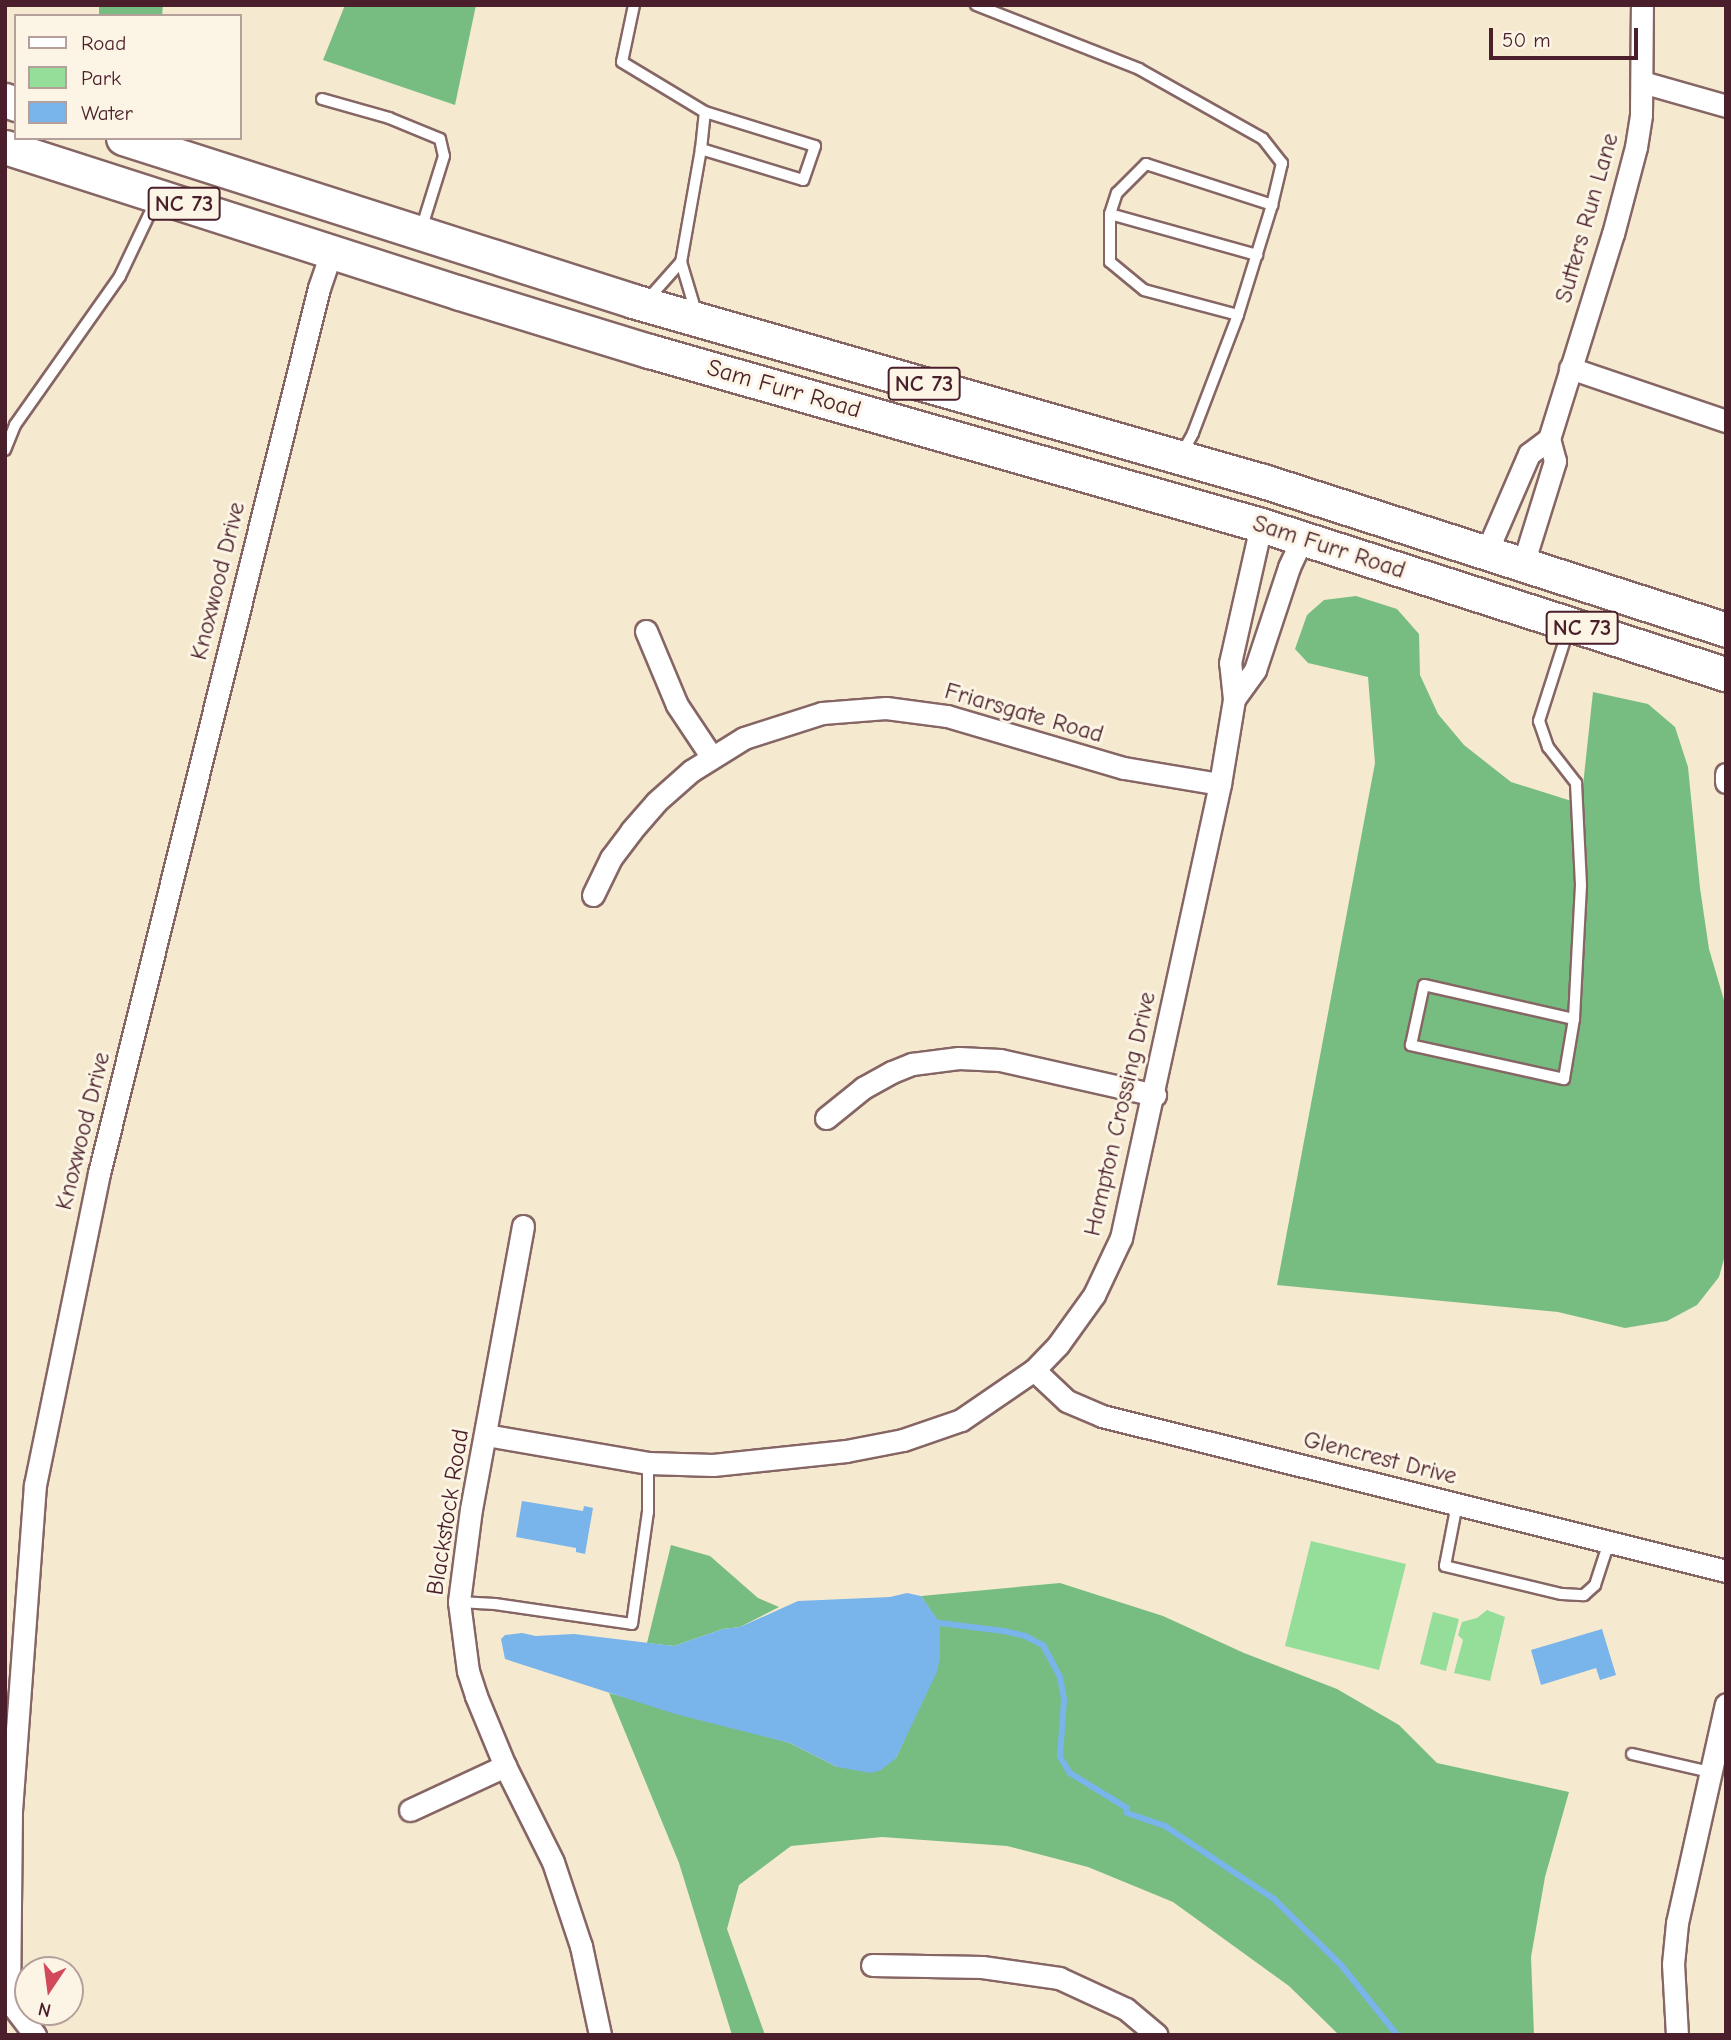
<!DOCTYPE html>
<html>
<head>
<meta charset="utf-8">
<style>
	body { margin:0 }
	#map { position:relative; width:1731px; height:2040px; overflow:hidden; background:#f5e9d0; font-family:"Comic Neue",sans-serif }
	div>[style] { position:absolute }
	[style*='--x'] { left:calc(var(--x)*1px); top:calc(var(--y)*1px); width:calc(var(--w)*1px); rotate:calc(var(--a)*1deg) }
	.green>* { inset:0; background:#94de99 }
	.forest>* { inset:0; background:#77bd81 }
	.water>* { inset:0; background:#79b4ea }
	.stream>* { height:6px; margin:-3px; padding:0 3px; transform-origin:3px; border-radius:3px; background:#79b4ea }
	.roads { filter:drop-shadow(2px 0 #866665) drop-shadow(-2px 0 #866665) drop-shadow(0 2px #866665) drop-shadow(0 -2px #866665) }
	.service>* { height:10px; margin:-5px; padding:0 5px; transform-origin:5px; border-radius:5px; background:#fff }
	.minor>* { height:21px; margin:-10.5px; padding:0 10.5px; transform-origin:10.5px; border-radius:10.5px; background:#fff }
	.primary>* { height:33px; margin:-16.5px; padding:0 16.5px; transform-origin:16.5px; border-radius:16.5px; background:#fff }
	span { translate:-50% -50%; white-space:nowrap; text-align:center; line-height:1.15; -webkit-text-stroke:6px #fcf5e5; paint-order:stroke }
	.shield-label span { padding:2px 5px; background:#fcf5e5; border:2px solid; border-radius:5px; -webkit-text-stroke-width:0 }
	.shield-label { font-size:23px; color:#4a1f2b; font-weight:700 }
	.street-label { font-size:24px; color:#4a1f2b }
	.frame { position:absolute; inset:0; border:7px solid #4a1f2b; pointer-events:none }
	.legend { position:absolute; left:14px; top:14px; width:228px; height:126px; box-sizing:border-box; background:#fcf5e5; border:2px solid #b59f9b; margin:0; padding:9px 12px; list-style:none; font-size:21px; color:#4a1f2b }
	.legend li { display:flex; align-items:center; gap:14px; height:35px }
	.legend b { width:35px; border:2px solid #b59f9b }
	.north { position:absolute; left:14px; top:1956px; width:70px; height:70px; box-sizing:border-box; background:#fcf5e5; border:2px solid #b59f9b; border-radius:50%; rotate:193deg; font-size:19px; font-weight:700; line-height:28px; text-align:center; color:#4a1f2b }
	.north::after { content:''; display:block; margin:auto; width:24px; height:32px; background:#d1495b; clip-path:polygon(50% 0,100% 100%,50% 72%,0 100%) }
	.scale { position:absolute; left:1489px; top:28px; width:149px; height:32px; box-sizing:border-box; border:4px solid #4a1f2b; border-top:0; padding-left:9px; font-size:21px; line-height:24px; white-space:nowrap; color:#4a1f2b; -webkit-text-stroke:5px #fcf5e5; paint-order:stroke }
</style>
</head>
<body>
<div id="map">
	<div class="green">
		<div style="clip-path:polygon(1311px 1541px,1406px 1564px,1379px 1670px,1285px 1646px)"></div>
		<div style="clip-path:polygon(1487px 1610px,1505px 1617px,1490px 1681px,1454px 1673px,1463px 1640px,1458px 1635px,1462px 1622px,1477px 1618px)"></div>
		<div style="clip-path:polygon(1433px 1612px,1459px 1619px,1446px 1671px,1420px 1664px)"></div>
	</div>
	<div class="forest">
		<div style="clip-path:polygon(99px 5px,163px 5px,162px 16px,99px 16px)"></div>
		<div style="clip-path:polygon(345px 5px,476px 5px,455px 105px,323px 60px)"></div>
		<div style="clip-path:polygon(1356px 596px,1397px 609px,1419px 634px,1420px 675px,1438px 714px,1464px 745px,1511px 782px,1581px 804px,1593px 692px,1648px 704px,1675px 727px,1688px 767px,1700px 888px,1709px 949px,1726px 1007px,1726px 1252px,1719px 1277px,1697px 1305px,1667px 1321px,1625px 1328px,1558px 1312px,1277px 1285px,1375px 763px,1368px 677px,1308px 663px,1295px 649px,1307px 615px,1324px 600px)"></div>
		<div style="clip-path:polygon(671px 1545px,710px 1556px,758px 1598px,779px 1607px,740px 1627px,723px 1629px,674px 1646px,647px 1643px)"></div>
		<div style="clip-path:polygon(1060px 1583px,1163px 1616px,1244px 1653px,1337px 1689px,1399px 1725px,1437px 1763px,1569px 1792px,1545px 1877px,1531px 1957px,1534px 2035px,1339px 2035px,1289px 1986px,1173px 1902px,1088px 1867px,1007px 1846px,882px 1837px,791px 1846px,739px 1885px,727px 1929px,765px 2035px,732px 2035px,679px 1863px,609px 1693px,790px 1743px,837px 1767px,896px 1758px,917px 1711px,940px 1635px,940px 1624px,921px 1596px)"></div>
	</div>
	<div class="water">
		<div style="clip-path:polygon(522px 1501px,583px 1511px,584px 1506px,593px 1508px,585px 1554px,576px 1552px,576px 1548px,516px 1537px)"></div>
		<div style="clip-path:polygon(907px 1593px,921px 1596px,940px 1623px,940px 1657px,937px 1672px,896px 1758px,881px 1770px,871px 1773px,837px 1767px,790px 1743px,675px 1714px,505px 1659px,501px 1639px,505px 1635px,522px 1633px,536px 1636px,574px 1634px,674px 1646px,723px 1629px,740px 1627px,798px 1601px,890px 1597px)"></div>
		<div style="clip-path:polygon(1602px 1629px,1616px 1675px,1600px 1680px,1596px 1668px,1541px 1685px,1531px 1650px)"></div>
	</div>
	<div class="stream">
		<div style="--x:934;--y:1626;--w:7;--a:-27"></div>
		<div style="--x:940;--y:1623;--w:64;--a:7.1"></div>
		<div style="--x:1004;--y:1631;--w:22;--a:13"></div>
		<div style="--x:1025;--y:1636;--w:20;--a:27"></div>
		<div style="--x:1043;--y:1645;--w:36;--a:62"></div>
		<div style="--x:1060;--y:1677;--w:23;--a:80"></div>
		<div style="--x:1064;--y:1700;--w:57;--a:94"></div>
		<div style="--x:1060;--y:1757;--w:19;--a:58"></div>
		<div style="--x:1070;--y:1773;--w:67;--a:31.6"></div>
		<div style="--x:1127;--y:1808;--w:5;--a:90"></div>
		<div style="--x:1127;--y:1813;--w:40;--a:18.9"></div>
		<div style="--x:1165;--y:1826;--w:131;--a:33.8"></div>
		<div style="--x:1274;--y:1899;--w:94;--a:44.6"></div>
		<div style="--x:1341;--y:1965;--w:90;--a:51.3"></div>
	</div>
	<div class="roads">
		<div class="service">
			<div style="--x:634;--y:5;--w:58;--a:101.9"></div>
			<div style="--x:622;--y:62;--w:97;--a:31.1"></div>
			<div style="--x:705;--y:112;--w:115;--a:17.2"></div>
			<div style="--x:815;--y:146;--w:36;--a:109"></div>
			<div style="--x:803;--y:180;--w:107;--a:-163.1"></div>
			<div style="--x:701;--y:149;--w:115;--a:100"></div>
			<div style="--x:681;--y:262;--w:52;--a:73.3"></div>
			<div style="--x:976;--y:5;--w:175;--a:21.4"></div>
			<div style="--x:1139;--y:69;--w:142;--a:29.4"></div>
			<div style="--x:1263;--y:139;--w:31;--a:52"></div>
			<div style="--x:1282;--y:163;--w:43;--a:103.4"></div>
			<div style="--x:322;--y:99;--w:70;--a:15.8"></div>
			<div style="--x:389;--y:118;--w:55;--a:22.4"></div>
			<div style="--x:440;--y:139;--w:17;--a:77"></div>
			<div style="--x:444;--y:156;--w:77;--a:107.3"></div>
			<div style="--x:701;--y:149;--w:37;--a:-84"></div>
			<div style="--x:1110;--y:214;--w:153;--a:15.6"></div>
			<div style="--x:648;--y:299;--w:50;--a:-48.3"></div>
			<div style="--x:5;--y:450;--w:27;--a:-68"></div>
			<div style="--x:15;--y:425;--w:182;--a:-54.8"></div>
			<div style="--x:120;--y:276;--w:86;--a:-64.6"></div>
			<div style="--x:1181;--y:455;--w:25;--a:-61"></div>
			<div style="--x:1193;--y:433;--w:126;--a:-69.1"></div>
			<div style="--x:1238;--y:315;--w:97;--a:-165.1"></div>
			<div style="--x:1144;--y:290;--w:44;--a:-140.5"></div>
			<div style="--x:1110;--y:262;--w:48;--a:-90"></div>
			<div style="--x:1110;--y:214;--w:22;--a:-72"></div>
			<div style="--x:1117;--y:193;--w:41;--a:-45"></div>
			<div style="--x:1146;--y:164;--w:133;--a:18"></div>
			<div style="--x:1272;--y:205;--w:115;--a:107.2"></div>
			<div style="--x:1569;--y:627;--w:99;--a:107.7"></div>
			<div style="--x:1539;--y:721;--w:28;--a:71"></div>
			<div style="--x:1548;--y:747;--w:46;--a:52.1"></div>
			<div style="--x:1576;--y:783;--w:102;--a:87.2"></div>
			<div style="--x:1581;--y:885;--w:134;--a:93"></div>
			<div style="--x:1574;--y:1019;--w:61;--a:99.5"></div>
			<div style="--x:1564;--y:1079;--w:157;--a:-167.5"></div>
			<div style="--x:1411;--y:1045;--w:61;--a:-77.8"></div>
			<div style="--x:1424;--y:985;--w:154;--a:12.8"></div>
			<div style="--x:1457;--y:1504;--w:63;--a:101"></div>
			<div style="--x:1445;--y:1566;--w:120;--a:13.5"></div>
			<div style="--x:1562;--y:1594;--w:22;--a:3"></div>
			<div style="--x:1584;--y:1595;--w:15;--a:-42"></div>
			<div style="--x:1595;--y:1585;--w:45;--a:-72"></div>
			<div style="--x:459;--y:1602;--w:36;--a:3"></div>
			<div style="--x:495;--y:1604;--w:138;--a:8.3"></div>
			<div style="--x:632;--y:1624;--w:113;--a:-81.9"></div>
			<div style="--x:648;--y:1512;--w:49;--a:-90"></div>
			<div style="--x:1632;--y:1754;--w:80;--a:13"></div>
		</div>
		<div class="minor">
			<div style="--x:1642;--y:82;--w:87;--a:15.9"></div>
			<div style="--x:1570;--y:368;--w:165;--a:18.8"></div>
			<div style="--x:1487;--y:551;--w:106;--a:-66.6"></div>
			<div style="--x:1529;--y:454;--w:25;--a:-37"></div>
			<div style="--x:1523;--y:564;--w:108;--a:-72.7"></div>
			<div style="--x:1555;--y:461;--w:23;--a:-105"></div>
			<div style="--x:1549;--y:439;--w:215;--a:-72.7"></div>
			<div style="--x:1613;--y:234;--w:90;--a:-75.2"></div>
			<div style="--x:1636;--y:147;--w:33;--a:-81"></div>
			<div style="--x:1641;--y:114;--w:109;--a:-89.5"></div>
			<div style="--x:646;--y:631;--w:80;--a:67.3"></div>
			<div style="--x:677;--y:705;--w:61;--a:56.3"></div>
			<div style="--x:1234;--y:699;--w:36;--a:-54"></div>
			<div style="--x:1255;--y:670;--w:108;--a:-71.7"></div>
			<div style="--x:1289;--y:567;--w:31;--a:-65"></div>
			<div style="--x:1726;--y:774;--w:8;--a:90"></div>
			<div style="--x:593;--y:895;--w:41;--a:-64.1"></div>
			<div style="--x:611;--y:858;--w:34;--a:-53"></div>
			<div style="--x:631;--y:831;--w:38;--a:-49"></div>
			<div style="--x:656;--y:802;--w:47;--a:-41.5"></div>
			<div style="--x:691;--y:771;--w:62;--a:-31.9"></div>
			<div style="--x:744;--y:738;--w:82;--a:-17.8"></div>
			<div style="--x:822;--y:713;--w:64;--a:-4.5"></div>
			<div style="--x:886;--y:708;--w:62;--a:7.5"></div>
			<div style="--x:947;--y:716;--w:184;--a:16.4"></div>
			<div style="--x:1124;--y:768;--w:97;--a:9.5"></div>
			<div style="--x:826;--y:1118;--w:48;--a:-39"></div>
			<div style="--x:863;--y:1088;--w:33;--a:-29"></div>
			<div style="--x:892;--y:1072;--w:22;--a:-22"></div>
			<div style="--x:912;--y:1064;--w:47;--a:-7.3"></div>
			<div style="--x:959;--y:1058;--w:41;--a:2.8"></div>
			<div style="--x:1000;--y:1060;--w:159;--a:12.7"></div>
			<div style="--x:523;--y:1226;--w:288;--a:100.4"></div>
			<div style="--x:471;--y:1509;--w:94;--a:97.4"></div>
			<div style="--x:459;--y:1602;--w:70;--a:82.6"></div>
			<div style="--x:468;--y:1671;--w:26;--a:72"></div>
			<div style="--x:476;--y:1696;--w:76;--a:67.5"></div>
			<div style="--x:505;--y:1766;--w:107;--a:63.4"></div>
			<div style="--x:553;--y:1862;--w:89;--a:71.6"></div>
			<div style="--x:581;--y:1946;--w:91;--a:77.9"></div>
			<div style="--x:1034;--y:1370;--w:45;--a:43.2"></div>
			<div style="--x:1067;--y:1401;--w:38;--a:23"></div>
			<div style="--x:1102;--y:1416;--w:643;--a:13.95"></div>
			<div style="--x:486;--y:1435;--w:164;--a:9.8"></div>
			<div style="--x:648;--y:1463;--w:65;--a:1.8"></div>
			<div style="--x:713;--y:1465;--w:134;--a:-6"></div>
			<div style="--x:846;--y:1451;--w:58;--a:-10.9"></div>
			<div style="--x:903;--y:1440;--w:61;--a:-19"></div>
			<div style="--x:961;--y:1420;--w:88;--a:-34.4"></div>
			<div style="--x:1034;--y:1370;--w:35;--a:-46"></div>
			<div style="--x:1058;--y:1345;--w:62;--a:-54.2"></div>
			<div style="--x:1094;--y:1295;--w:63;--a:-64.7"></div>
			<div style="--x:1121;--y:1238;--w:465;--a:-77.7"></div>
			<div style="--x:1220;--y:784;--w:86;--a:-80.6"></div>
			<div style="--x:1234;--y:699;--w:36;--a:-96"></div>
			<div style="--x:1230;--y:663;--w:141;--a:-77.3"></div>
			<div style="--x:410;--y:1810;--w:105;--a:-24.9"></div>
			<div style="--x:872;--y:1965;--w:110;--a:1"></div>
			<div style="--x:982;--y:1967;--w:78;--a:8.1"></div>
			<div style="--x:1059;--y:1978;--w:74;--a:24.8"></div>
			<div style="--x:1126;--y:2009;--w:40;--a:40"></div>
			<div style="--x:35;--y:2035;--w:43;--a:-127.4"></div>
			<div style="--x:9;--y:2001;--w:190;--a:-89.4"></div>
			<div style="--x:11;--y:1811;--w:327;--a:-85.8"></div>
			<div style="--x:35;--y:1485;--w:318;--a:-78.4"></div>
			<div style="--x:99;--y:1173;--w:912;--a:-76.04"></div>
			<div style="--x:319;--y:288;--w:40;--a:-71.1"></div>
			<div style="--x:1677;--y:2035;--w:71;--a:-93.2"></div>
			<div style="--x:1673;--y:1964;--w:41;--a:-84.4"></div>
			<div style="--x:1677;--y:1923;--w:224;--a:-77.4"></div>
		</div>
		<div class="primary">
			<div style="--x:5;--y:100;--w:12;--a:20"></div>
			<div style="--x:123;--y:138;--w:535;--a:17.72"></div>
			<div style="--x:633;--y:301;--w:655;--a:15.95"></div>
			<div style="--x:1263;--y:481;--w:486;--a:17.8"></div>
			<div style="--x:5;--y:147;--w:478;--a:17.8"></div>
			<div style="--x:460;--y:293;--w:198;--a:17.1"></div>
			<div style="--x:649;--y:351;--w:636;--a:15.87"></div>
			<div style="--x:1261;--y:525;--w:488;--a:17.8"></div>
		</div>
	</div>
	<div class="shield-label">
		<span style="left:184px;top:204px">NC 73</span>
		<span style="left:924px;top:384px">NC 73</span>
		<span style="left:1582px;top:628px">NC 73</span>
	</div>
	<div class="street-label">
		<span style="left:1587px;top:218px;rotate:-74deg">Sutters Run Lane</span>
		<span style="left:784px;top:389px;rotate:16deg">Sam Furr Road</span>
		<span style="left:1329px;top:547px;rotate:18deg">Sam Furr Road</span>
		<span style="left:218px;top:581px;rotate:-76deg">Knoxwood Drive</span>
		<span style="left:1024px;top:713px;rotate:16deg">Friarsgate Road</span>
		<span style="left:1120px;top:1114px;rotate:-77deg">Hampton Crossing Drive</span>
		<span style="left:83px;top:1131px;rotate:-76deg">Knoxwood Drive</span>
		<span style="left:1380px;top:1458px;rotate:14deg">Glencrest Drive</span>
		<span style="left:448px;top:1512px;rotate:-81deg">Blackstock Road</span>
	</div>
	<div class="frame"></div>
	<ul class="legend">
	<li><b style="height:9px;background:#fff"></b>Road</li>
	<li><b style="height:19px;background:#94de99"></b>Park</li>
	<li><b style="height:19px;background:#79b4ea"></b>Water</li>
	</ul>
	<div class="north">N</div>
	<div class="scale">50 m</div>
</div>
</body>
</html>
